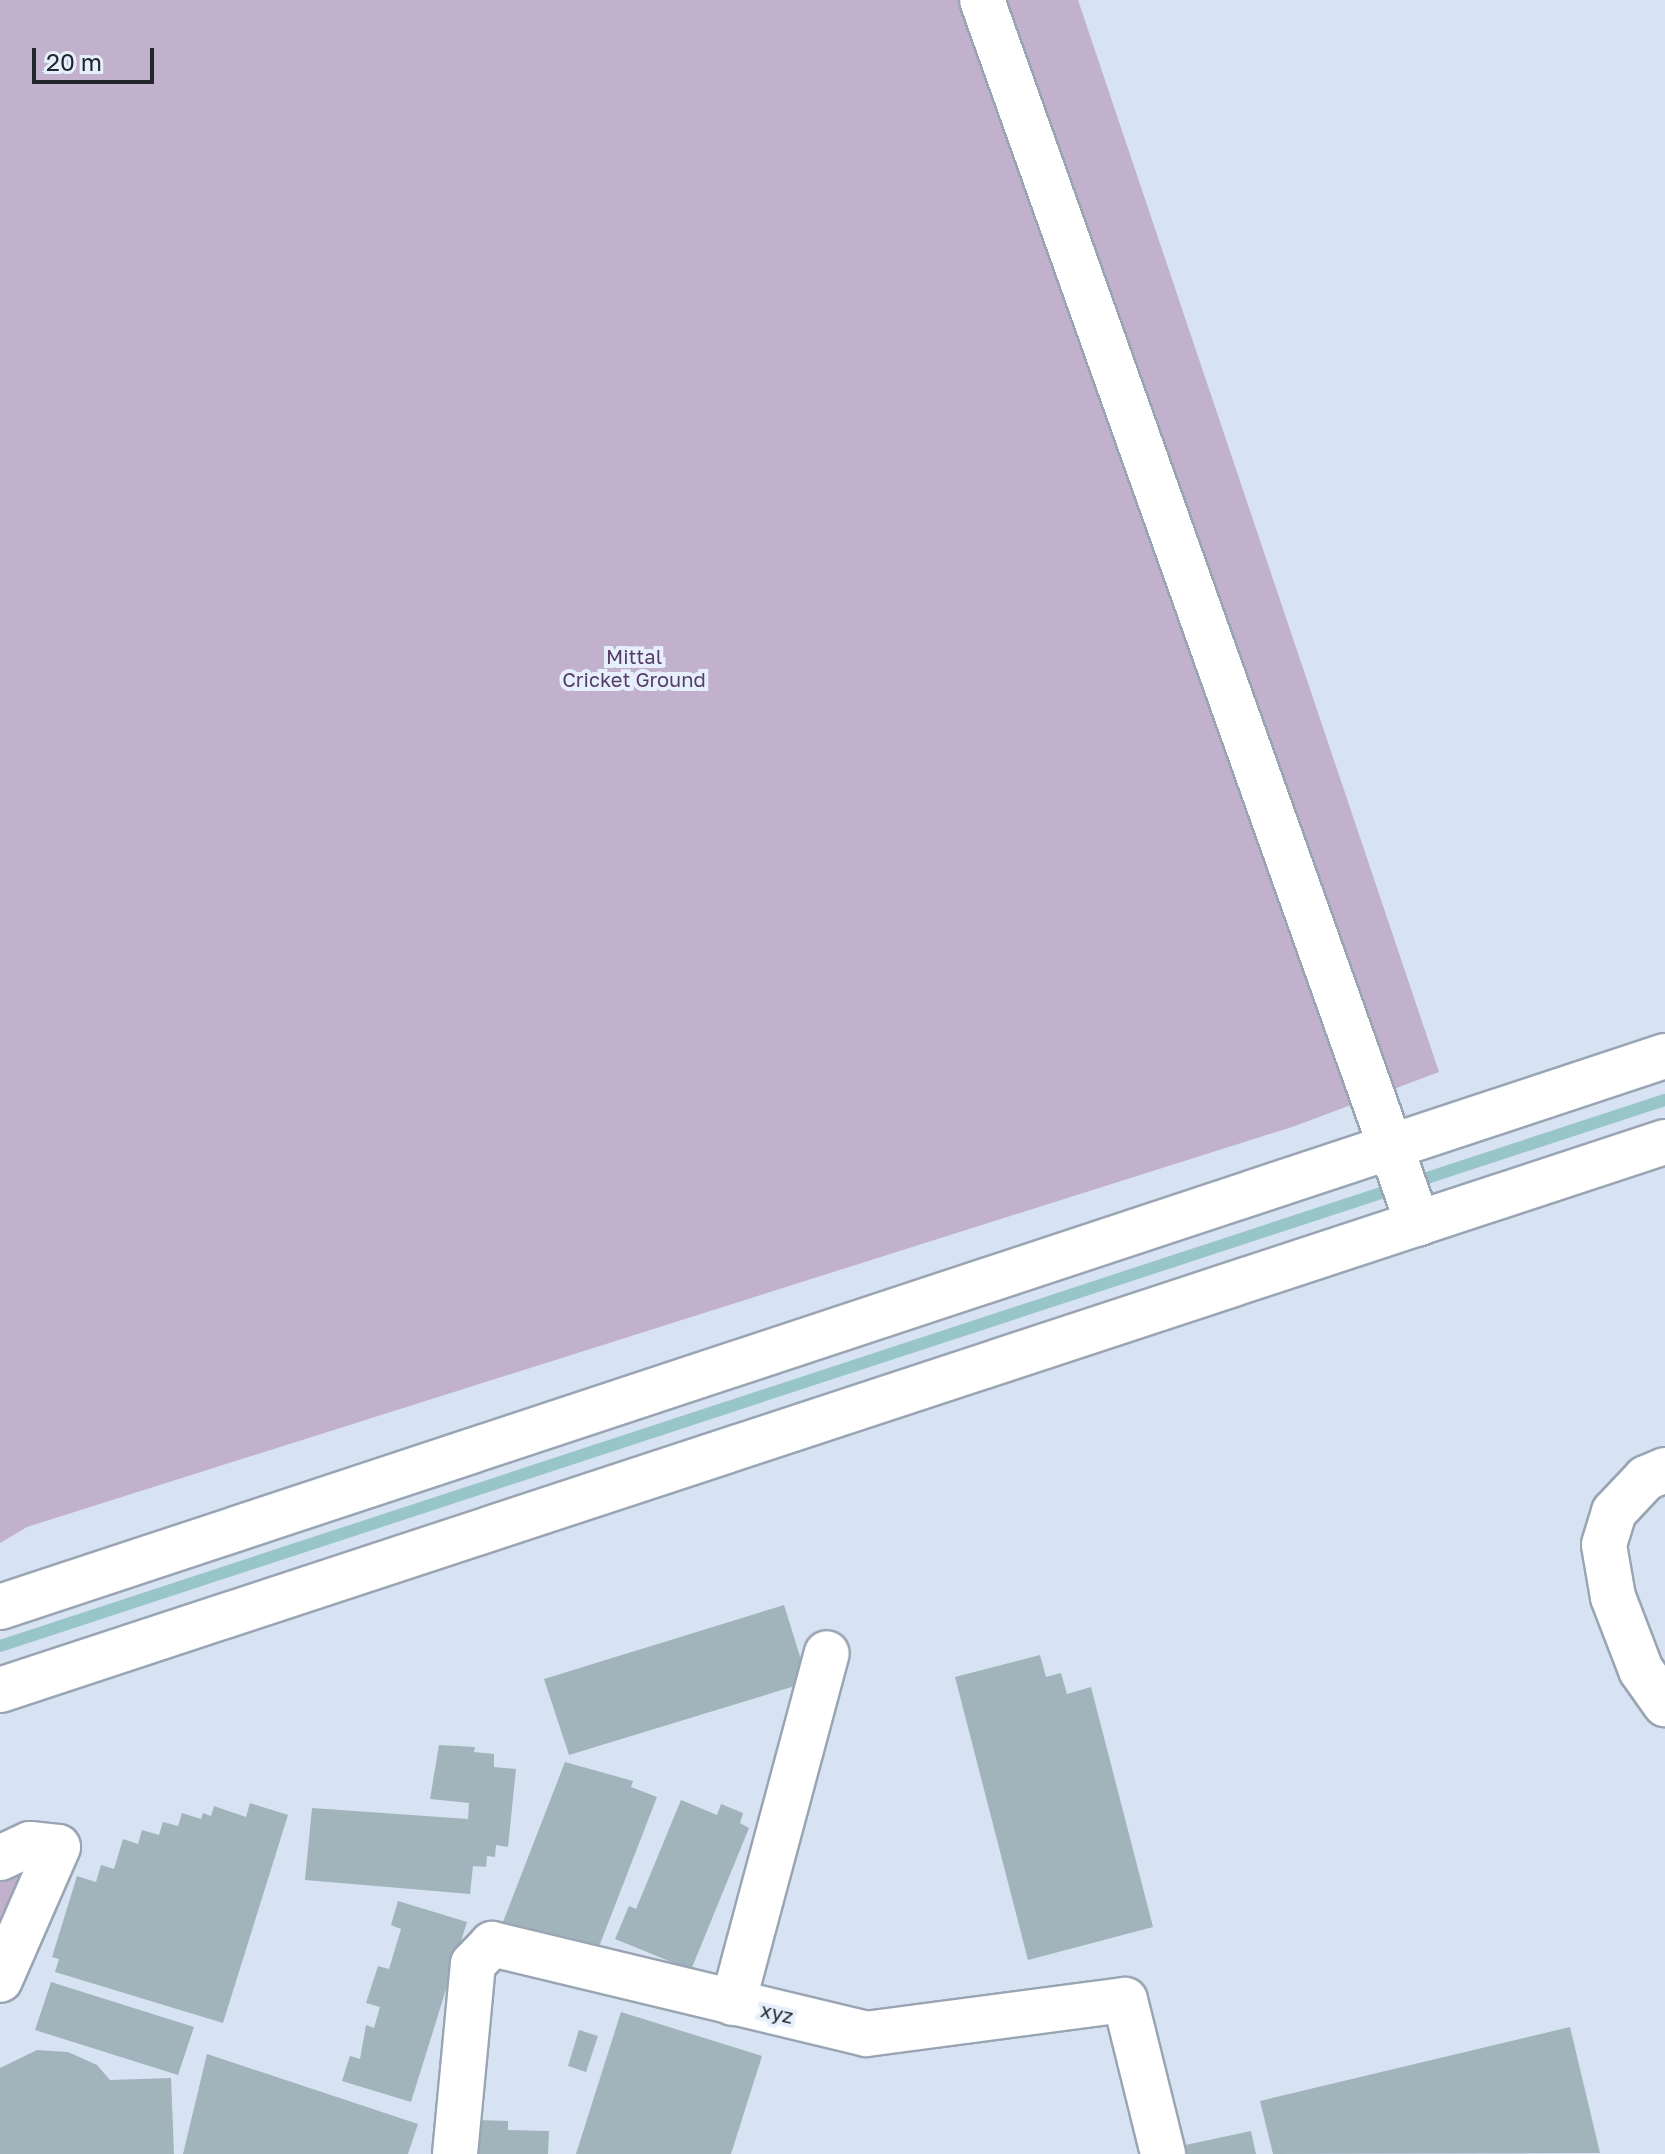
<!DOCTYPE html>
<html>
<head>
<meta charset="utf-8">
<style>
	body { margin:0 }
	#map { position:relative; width:1665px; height:2154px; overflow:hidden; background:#d7e3f2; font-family:"Golos Text",sans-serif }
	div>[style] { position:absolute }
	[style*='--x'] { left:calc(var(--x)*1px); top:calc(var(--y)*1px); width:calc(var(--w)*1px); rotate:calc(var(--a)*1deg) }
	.green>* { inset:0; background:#c1b1cc }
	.stream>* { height:12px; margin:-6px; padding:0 6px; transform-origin:6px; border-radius:6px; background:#98c5c7 }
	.building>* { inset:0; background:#a1b4bc }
	.roads { filter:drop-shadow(2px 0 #9aa5b3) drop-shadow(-2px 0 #9aa5b3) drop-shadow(0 2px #9aa5b3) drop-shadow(0 -2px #9aa5b3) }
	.minor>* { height:44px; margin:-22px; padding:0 22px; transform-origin:22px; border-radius:22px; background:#fff }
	span { translate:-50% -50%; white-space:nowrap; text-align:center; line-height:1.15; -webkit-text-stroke:8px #e6f0fc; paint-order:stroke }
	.park-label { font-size:20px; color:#573c67 }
	.street-label { font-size:20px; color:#22262c }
	.scale { position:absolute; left:32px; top:48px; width:122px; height:36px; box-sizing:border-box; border:4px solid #22262c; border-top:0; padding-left:10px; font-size:24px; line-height:28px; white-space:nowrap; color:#22262c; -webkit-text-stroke:6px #e6f0fc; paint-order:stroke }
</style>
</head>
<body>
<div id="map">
	<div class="green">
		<div style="clip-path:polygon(0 0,1078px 0,1439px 1072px,1295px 1126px,27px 1527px,0 1543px)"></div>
		<div style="clip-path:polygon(45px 1850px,0 1949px,0 1873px)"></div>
	</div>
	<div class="stream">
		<div style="--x:0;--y:1646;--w:1752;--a:-18.16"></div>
	</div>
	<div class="building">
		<div style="clip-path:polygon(784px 1605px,808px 1682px,569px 1755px,544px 1679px)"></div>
		<div style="clip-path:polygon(1040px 1655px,1046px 1677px,1061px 1673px,1067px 1694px,1091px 1687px,1153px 1927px,1028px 1960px,955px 1677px)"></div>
		<div style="clip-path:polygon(439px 1745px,475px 1747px,474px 1752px,494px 1754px,494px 1767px,516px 1769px,508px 1847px,496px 1845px,495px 1857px,487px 1856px,486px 1867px,473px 1866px,470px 1894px,305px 1880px,312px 1808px,468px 1819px,469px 1803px,430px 1799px)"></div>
		<div style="clip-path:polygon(565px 1762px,633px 1781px,631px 1787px,657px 1797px,595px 1957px,503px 1922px)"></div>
		<div style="clip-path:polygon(681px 1800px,717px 1815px,721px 1804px,743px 1813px,740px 1823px,749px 1828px,691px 1970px,615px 1939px,629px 1906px,636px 1909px)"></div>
		<div style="clip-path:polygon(250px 1803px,288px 1815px,223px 2023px,55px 1972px,59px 1959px,52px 1957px,77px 1876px,96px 1882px,101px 1865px,114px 1869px,123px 1839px,138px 1844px,142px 1830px,159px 1835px,163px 1822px,178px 1826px,182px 1813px,201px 1819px,203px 1813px,211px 1816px,214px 1806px,246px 1817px)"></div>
		<div style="clip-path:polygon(398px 1901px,467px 1922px,411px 2102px,342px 2081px,350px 2056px,360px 2059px,366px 2025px,374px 2028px,380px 2007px,366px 2003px,378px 1966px,389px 1969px,401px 1929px,391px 1925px)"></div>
		<div style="clip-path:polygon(51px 1982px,194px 2027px,178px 2075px,35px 2030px)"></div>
		<div style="clip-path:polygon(621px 2012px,762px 2056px,731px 2154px,576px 2154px)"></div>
		<div style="clip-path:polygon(1570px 2027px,1600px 2153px,1273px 2154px,1260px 2101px)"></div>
		<div style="clip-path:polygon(579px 2030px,598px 2036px,586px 2072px,568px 2066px)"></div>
		<div style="clip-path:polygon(37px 2050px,68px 2052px,97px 2065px,110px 2080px,171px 2078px,174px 2154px,0 2154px,0 2068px)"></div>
		<div style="clip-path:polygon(207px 2054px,418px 2124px,408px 2154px,183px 2154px)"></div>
		<div style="clip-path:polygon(477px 2120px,508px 2121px,508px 2130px,549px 2131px,548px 2154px,472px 2154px)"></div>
		<div style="clip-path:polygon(1251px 2131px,1256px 2154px,1177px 2154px,1176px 2147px)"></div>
	</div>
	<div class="roads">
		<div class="minor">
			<div style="--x:982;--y:0;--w:1299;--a:70.39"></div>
			<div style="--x:1665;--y:1470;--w:21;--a:157"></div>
			<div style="--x:1646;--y:1478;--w:47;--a:133.3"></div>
			<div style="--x:1614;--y:1512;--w:34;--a:107"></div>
			<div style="--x:1604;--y:1545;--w:53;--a:80.2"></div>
			<div style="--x:1613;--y:1597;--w:78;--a:69"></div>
			<div style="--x:1641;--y:1670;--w:42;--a:54.8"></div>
			<div style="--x:0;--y:1607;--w:1754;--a:-18.31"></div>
			<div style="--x:0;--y:1690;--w:1753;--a:-18.22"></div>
			<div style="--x:0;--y:1858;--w:33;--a:-25"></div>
			<div style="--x:30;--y:1844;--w:28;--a:6"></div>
			<div style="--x:58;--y:1847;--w:145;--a:113.6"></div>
			<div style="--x:733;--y:2003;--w:362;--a:-75"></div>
			<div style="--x:455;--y:2154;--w:191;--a:-84.6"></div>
			<div style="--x:473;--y:1964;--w:28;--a:-46"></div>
			<div style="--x:492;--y:1944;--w:385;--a:13.5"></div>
			<div style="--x:866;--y:2034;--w:261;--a:-7.5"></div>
			<div style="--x:1125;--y:2000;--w:159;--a:76.1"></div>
		</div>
	</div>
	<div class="park-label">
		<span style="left:634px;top:668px">Mittal<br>Cricket Ground</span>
	</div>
	<div class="street-label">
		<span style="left:777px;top:2013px;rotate:13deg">xyz</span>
	</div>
	<div class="scale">20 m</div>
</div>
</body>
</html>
